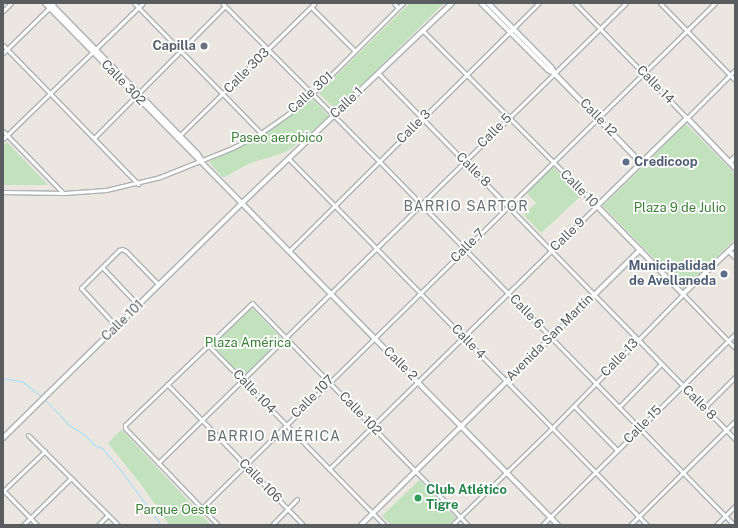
<!DOCTYPE html>
<html>
<head>
<meta charset="utf-8">
<style>
	body { margin:0 }
	#map { position:relative; width:738px; height:528px; overflow:hidden; background:#ebe7e0; font-family:"Public Sans",sans-serif }
	div>[style] { position:absolute }
	[style*='--x'] { left:calc(var(--x)*1px); top:calc(var(--y)*1px); width:calc(var(--w)*1px); rotate:calc(var(--a)*1deg) }
	.green>* { inset:0; background:#c1e2bd }
	.stream>* { height:1px; margin:-0.5px; padding:0 0.5px; transform-origin:0.5px; border-radius:0.5px; background:#a0defb }
	.roads { filter:drop-shadow(1px 0 #aeb2b5) drop-shadow(-1px 0 #aeb2b5) drop-shadow(0 1px #aeb2b5) drop-shadow(0 -1px #aeb2b5) }
	.minor>* { height:3px; margin:-1.5px; padding:0 1.5px; transform-origin:1.5px; border-radius:1.5px; background:#fff }
	.tertiary>* { height:4px; margin:-2px; padding:0 2px; transform-origin:2px; border-radius:2px; background:#fff }
	.dots>* { width:11px; height:11px; translate:-50% -50%; box-sizing:border-box; border:2px solid #fff; border-radius:50% }
	span { translate:-50% -50%; white-space:nowrap; text-align:center; line-height:1.15; -webkit-text-stroke:3.5px #fff; paint-order:stroke }
	.worship-label { font-size:13px; color:#5b616d; font-weight:700 }
	.right { translate:-100% -50%; text-align:right }
	.street-label { font-size:13px; color:#595d60 }
	.park-label { font-size:13px; color:#3c8137 }
	.service-label { font-size:13px; color:#4e5e75; font-weight:700 }
	.left { translate:0 -50%; text-align:left }
	.leisure-label { font-size:13px; color:#27864d; font-weight:700 }
	.neighbourhood-label { font-size:14px; color:#6a6f72; letter-spacing:1px }
	.frame { position:absolute; inset:0; border:4px solid #595d60; pointer-events:none }
</style>
</head>
<body>
<div id="map">
	<div class="green">
		<div style="clip-path:polygon(410px 3px,444px 3px,336px 110px,319px 93px)"></div>
		<div style="clip-path:polygon(312px 99px,329px 116px,292px 148px,283px 153px,248px 164px,225px 177px,222px 177px,209px 162px)"></div>
		<div style="clip-path:polygon(686px 124px,735px 174px,735px 239px,684px 289px,603px 206px)"></div>
		<div style="clip-path:polygon(7px 142px,48px 185px,3px 185px,3px 146px)"></div>
		<div style="clip-path:polygon(553px 167px,581px 196px,541px 233px,524px 215px,536px 203px,527px 193px)"></div>
		<div style="clip-path:polygon(252px 308px,283px 340px,244px 378px,213px 346px)"></div>
		<div style="clip-path:polygon(121px 430px,122px 430px,211px 525px,169px 525px,143px 487px,108px 443px)"></div>
		<div style="clip-path:polygon(419px 480px,456px 518px,448px 525px,391px 525px,382px 516px)"></div>
	</div>
	<div class="stream">
		<div style="--x:3;--y:378;--w:20;--a:11"></div>
		<div style="--x:23;--y:382;--w:24;--a:38"></div>
		<div style="--x:45;--y:400;--w:35;--a:46"></div>
		<div style="--x:69;--y:425;--w:19;--a:32"></div>
		<div style="--x:85;--y:435;--w:13;--a:48"></div>
		<div style="--x:94;--y:445;--w:9;--a:21"></div>
		<div style="--x:102;--y:448;--w:31;--a:50"></div>
		<div style="--x:122;--y:472;--w:66;--a:53.7"></div>
	</div>
	<div class="roads">
		<div class="minor">
			<div style="--x:134;--y:3;--w:182;--a:45.7"></div>
			<div style="--x:222;--y:3;--w:224;--a:45.2"></div>
			<div style="--x:380;--y:162;--w:507;--a:45.72"></div>
			<div style="--x:394;--y:3;--w:6;--a:51"></div>
			<div style="--x:575;--y:3;--w:161;--a:45.8"></div>
			<div style="--x:687;--y:118;--w:68;--a:-45"></div>
			<div style="--x:660;--y:3;--w:107;--a:45.8"></div>
			<div style="--x:311;--y:7;--w:62;--a:45"></div>
			<div style="--x:3;--y:11;--w:11;--a:-45"></div>
			<div style="--x:3;--y:45;--w:194;--a:45.8"></div>
			<div style="--x:3;--y:53;--w:71;--a:-44.4"></div>
			<div style="--x:379;--y:74;--w:510;--a:45.72"></div>
			<div style="--x:3;--y:131;--w:86;--a:45.9"></div>
			<div style="--x:179;--y:136;--w:190;--a:-44.4"></div>
			<div style="--x:94;--y:138;--w:186;--a:-45.2"></div>
			<div style="--x:3;--y:139;--w:195;--a:-44.2"></div>
			<div style="--x:289;--y:159;--w:512;--a:45.63"></div>
			<div style="--x:3;--y:192;--w:61;--a:0.9"></div>
			<div style="--x:64;--y:193;--w:42;--a:-4.1"></div>
			<div style="--x:106;--y:190;--w:56;--a:-13.5"></div>
			<div style="--x:160;--y:177;--w:78;--a:-21.9"></div>
			<div style="--x:232;--y:148;--w:33;--a:-27"></div>
			<div style="--x:261;--y:133;--w:33;--a:-35"></div>
			<div style="--x:288;--y:114;--w:31;--a:-40"></div>
			<div style="--x:312;--y:94;--w:129;--a:-45"></div>
			<div style="--x:289;--y:251;--w:352;--a:-44.8"></div>
			<div style="--x:102;--y:267;--w:54;--a:46.5"></div>
			<div style="--x:117;--y:327;--w:53;--a:-132.7"></div>
			<div style="--x:81;--y:288;--w:54;--a:-45"></div>
			<div style="--x:119;--y:250;--w:3;--a:-18"></div>
			<div style="--x:122;--y:249;--w:4;--a:27"></div>
			<div style="--x:126;--y:251;--w:47;--a:45.9"></div>
			<div style="--x:208;--y:345;--w:252;--a:45.6"></div>
			<div style="--x:167;--y:384;--w:196;--a:46"></div>
			<div style="--x:574;--y:406;--w:62;--a:45.7"></div>
			<div style="--x:619;--y:407;--w:60;--a:-45.7"></div>
			<div style="--x:704;--y:408;--w:44;--a:-45"></div>
			<div style="--x:28;--y:435;--w:127;--a:45"></div>
			<div style="--x:158;--y:463;--w:656;--a:-44.51"></div>
			<div style="--x:329;--y:469;--w:375;--a:-44.5"></div>
			<div style="--x:597;--y:206;--w:247;--a:-134.8"></div>
			<div style="--x:3;--y:490;--w:49;--a:45.8"></div>
			<div style="--x:3;--y:491;--w:58;--a:-43.6"></div>
			<div style="--x:202;--y:508;--w:720;--a:-44.55"></div>
			<div style="--x:23;--y:525;--w:67;--a:-44.4"></div>
			<div style="--x:98;--y:525;--w:14;--a:-45"></div>
			<div style="--x:218;--y:525;--w:134;--a:-133.8"></div>
			<div style="--x:125;--y:428;--w:3;--a:-90"></div>
			<div style="--x:125;--y:425;--w:176;--a:-43.8"></div>
			<div style="--x:252;--y:303;--w:310;--a:45.8"></div>
			<div style="--x:272;--y:525;--w:36;--a:-46"></div>
			<div style="--x:452;--y:525;--w:139;--a:-44.1"></div>
			<div style="--x:552;--y:428;--w:187;--a:-45.6"></div>
			<div style="--x:683;--y:294;--w:75;--a:46.1"></div>
			<div style="--x:542;--y:525;--w:272;--a:-44.7"></div>
			<div style="--x:630;--y:525;--w:148;--a:-44.7"></div>
			<div style="--x:716;--y:525;--w:27;--a:-45"></div>
		</div>
		<div class="tertiary">
			<div style="--x:45;--y:3;--w:732;--a:45.5"></div>
			<div style="--x:50;--y:3;--w:210;--a:45.6"></div>
			<div style="--x:197;--y:153;--w:7;--a:56"></div>
			<div style="--x:481;--y:3;--w:95;--a:45"></div>
			<div style="--x:548;--y:70;--w:7;--a:27"></div>
			<div style="--x:488;--y:3;--w:90;--a:45.5"></div>
			<div style="--x:551;--y:67;--w:8;--a:60"></div>
			<div style="--x:555;--y:74;--w:124;--a:46"></div>
			<div style="--x:730;--y:162;--w:7;--a:-45"></div>
			<div style="--x:735;--y:168;--w:69;--a:-133.8"></div>
			<div style="--x:687;--y:118;--w:126;--a:135.6"></div>
			<div style="--x:597;--y:206;--w:123;--a:45.7"></div>
			<div style="--x:683;--y:294;--w:71;--a:-43.3"></div>
			<div style="--x:729;--y:251;--w:8;--a:45"></div>
			<div style="--x:3;--y:438;--w:335;--a:-44.5"></div>
			<div style="--x:242;--y:203;--w:290;--a:-43.6"></div>
			<div style="--x:361;--y:525;--w:392;--a:-44.6"></div>
		</div>
	</div>
	<div class="dots">
		<div style="left:204px;top:46px;background:#6b7280"></div>
		<div style="left:626px;top:162px;background:#5c6f8a"></div>
		<div style="left:724px;top:274px;background:#5c6f8a"></div>
		<div style="left:418px;top:498px;background:#2e9e5b"></div>
	</div>
	<div class="worship-label">
		<span class="right" style="left:196px;top:46px">Capilla</span>
	</div>
	<div class="street-label">
		<span style="left:247px;top:71px;rotate:-45deg">Calle 303</span>
		<span style="left:123px;top:83px;rotate:46deg">Calle 302</span>
		<span style="left:655px;top:85px;rotate:46deg">Calle 14</span>
		<span style="left:311px;top:93px;rotate:-42deg">Calle 301</span>
		<span style="left:347px;top:103px;rotate:-43deg">Calle 1</span>
		<span style="left:598px;top:118px;rotate:46deg">Calle 12</span>
		<span style="left:414px;top:127px;rotate:-45deg">Calle 3</span>
		<span style="left:495px;top:131px;rotate:-45deg">Calle 5</span>
		<span style="left:473px;top:170px;rotate:45deg">Calle 8</span>
		<span style="left:579px;top:189px;rotate:45deg">Calle 10</span>
		<span style="left:568px;top:235px;rotate:-44deg">Calle 9</span>
		<span style="left:468px;top:246px;rotate:-45deg">Calle 7</span>
		<span style="left:526px;top:312px;rotate:46deg">Calle 6</span>
		<span style="left:123px;top:321px;rotate:-44deg">Calle 101</span>
		<span style="left:550px;top:338px;rotate:-45deg">Avenida San Martín</span>
		<span style="left:468px;top:342px;rotate:46deg">Calle 4</span>
		<span style="left:620px;top:358px;rotate:-46deg">Calle 13</span>
		<span style="left:400px;top:364px;rotate:45deg">Calle 2</span>
		<span style="left:254px;top:392px;rotate:46deg">Calle 104</span>
		<span style="left:313px;top:397px;rotate:-45deg">Calle 107</span>
		<span style="left:699px;top:403px;rotate:46deg">Calle 8</span>
		<span style="left:360px;top:414px;rotate:46deg">Calle 102</span>
		<span style="left:643px;top:425px;rotate:-45deg">Calle 15</span>
		<span style="left:260px;top:481px;rotate:46deg">Calle 106</span>
	</div>
	<div class="park-label">
		<span style="left:277px;top:138px">Paseo aerobico</span>
		<span style="left:680px;top:208px">Plaza 9 de Julio</span>
		<span style="left:248px;top:343px">Plaza América</span>
		<span style="left:176px;top:510px">Parque Oeste</span>
	</div>
	<div class="service-label">
		<span class="left" style="left:634px;top:162px">Credicoop</span>
		<span class="right" style="left:716px;top:274px">Municipalidad<br>de Avellaneda</span>
	</div>
	<div class="leisure-label">
		<span class="left" style="left:426px;top:498px">Club Atlético<br>Tigre</span>
	</div>
	<div class="neighbourhood-label">
		<span style="left:466px;top:206px">BARRIO SARTOR</span>
		<span style="left:274px;top:436px">BARRIO AMÉRICA</span>
	</div>
	<div class="frame"></div>
</div>
</body>
</html>
